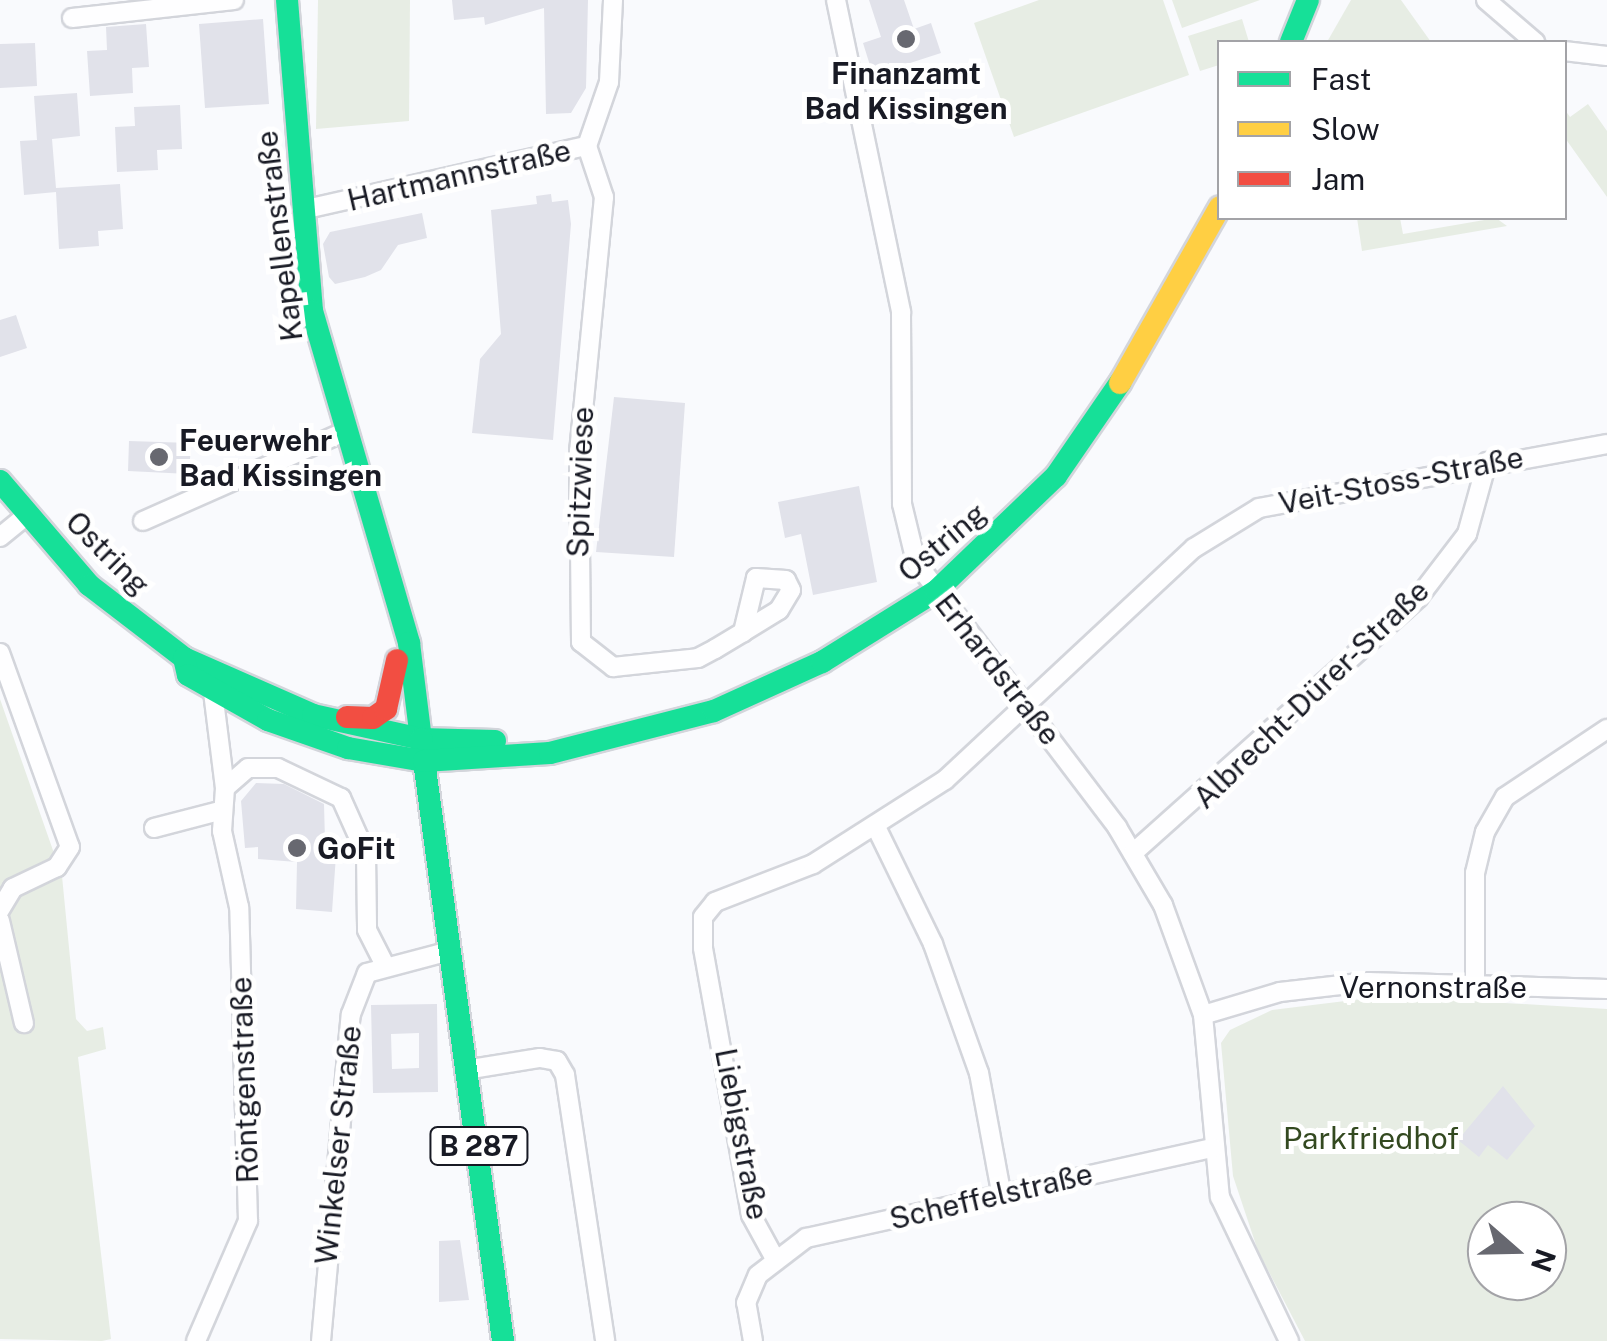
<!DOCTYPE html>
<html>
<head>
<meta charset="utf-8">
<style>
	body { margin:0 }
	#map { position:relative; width:1607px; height:1341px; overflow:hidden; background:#f9fafd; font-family:"Public Sans",sans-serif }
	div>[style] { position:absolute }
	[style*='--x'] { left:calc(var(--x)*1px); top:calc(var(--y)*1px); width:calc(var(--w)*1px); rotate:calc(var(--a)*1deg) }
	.green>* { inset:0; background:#e7ede4 }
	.building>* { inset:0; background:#e1e2ea }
	.roads { filter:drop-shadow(2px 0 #d3d5db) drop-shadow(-2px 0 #d3d5db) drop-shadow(0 2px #d3d5db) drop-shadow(0 -2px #d3d5db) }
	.street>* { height:18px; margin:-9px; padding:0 9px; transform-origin:9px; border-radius:9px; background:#fefeff }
	.fast>* { height:22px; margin:-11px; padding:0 11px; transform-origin:11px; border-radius:11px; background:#16e098 }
	.slow>* { height:22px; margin:-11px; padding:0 11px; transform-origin:11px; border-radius:11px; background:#ffcf43 }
	.jam>* { height:22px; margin:-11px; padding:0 11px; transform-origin:11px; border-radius:11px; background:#f24e42 }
	.dots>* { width:28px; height:28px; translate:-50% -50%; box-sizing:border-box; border:5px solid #fff; border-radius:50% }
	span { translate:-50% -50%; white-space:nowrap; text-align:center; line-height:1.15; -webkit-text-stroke:10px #fff; paint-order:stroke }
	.shield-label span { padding:2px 8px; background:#fff; border:2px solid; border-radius:8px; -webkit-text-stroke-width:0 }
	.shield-label { font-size:28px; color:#181a24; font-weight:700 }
	.poi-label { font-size:30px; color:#181a24; font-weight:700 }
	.left { translate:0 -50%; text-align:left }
	.street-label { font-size:30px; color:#181a24 }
	.park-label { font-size:30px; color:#334920 }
	.legend { position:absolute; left:1217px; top:40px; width:350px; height:180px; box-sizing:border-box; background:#fff; border:2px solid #a3a3a7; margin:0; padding:12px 18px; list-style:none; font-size:30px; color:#181a24 }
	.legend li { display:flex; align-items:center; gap:20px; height:50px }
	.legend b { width:50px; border:2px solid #a3a3a7 }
	.north { position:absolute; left:1467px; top:1201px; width:100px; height:100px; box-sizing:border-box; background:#fff; border:2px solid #a3a3a7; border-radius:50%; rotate:110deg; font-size:28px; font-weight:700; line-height:40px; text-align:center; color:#181a24 }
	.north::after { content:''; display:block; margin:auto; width:35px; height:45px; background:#676870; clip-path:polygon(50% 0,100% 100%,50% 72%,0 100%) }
</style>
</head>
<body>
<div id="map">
	<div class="green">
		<div style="clip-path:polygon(318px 0,410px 0,409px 121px,316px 129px)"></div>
		<div style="clip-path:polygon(1039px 0,1163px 0,1189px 75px,1014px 137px,974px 23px)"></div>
		<div style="clip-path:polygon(1172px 0,1260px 0,1182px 28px)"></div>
		<div style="clip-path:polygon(1351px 0,1401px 0,1431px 42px,1327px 42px)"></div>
		<div style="clip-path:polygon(1242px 19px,1249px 42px,1220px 42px,1219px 65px,1200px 71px,1188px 36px)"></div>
		<div style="clip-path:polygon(1588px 104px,1607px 131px,1607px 197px,1565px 138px,1565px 110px,1570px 117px)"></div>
		<div style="clip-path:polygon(1357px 218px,1400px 218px,1403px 234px,1496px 218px,1507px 226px,1362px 251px)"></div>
		<div style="clip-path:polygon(0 699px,62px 876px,76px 1019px,87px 1031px,103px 1027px,106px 1049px,78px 1057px,111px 1339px,102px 1341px,0 1339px)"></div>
		<div style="clip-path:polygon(evenodd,1386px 996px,1607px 1009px,1607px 1341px,1305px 1341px,1258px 1251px,1233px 1176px,1221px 1043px,1230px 1030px,1272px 1010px,1386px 996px,1487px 1221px,1547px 1221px,1547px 1281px,1487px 1281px,1487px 1221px)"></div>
	</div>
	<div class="building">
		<div style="clip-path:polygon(452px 0,588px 0,586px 88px,571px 113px,546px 114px,544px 8px,485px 25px,484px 17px,454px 20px)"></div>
		<div style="clip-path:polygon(869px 0,904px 0,914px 29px,931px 23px,941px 53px,873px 75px,863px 43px,881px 37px)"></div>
		<div style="clip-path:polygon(263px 19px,269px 104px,205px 108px,199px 24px)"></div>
		<div style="clip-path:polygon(146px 24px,149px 67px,132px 68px,133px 93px,90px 96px,87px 51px,107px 50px,106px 27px)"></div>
		<div style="clip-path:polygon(35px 43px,37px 86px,0 88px,0 44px)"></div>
		<div style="clip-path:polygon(77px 93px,80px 136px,52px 139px,56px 188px,120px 184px,123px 229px,98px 231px,99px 246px,59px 249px,56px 192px,24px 195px,20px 141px,37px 140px,34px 96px)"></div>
		<div style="clip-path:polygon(180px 105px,182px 149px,157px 150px,158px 170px,117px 172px,115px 127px,135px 126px,134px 107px)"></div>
		<div style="clip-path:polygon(551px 194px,552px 202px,568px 200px,571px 224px,553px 440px,472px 433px,480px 359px,501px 334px,491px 210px,537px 204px,536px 196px)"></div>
		<div style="clip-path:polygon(422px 213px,427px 238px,398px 245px,381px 270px,365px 277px,335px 284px,329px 277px,323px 244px,330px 232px)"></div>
		<div style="clip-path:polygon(16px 315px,27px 348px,0 357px,0 320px)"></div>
		<div style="clip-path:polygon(614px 397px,685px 403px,674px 557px,596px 552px)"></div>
		<div style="clip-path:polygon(129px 441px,191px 443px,189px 474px,128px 471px)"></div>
		<div style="clip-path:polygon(859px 486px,877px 582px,813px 595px,801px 534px,785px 538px,778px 502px)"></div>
		<div style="clip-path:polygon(256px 783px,284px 784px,324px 804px,325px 841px,337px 841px,332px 912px,296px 909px,297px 862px,258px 859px,258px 847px,245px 848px,241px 801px)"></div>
		<div style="clip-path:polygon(evenodd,437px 1004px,438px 1092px,373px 1093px,371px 1005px,437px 1004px,419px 1033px,419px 1068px,392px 1069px,391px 1034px,419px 1033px)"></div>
		<div style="clip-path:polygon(1503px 1086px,1535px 1126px,1507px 1160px,1488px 1145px,1479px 1157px,1458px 1140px)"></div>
		<div style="clip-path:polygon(460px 1240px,469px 1300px,439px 1302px,439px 1241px)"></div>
	</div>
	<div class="roads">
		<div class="street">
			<div style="--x:836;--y:0;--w:319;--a:78.2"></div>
			<div style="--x:901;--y:312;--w:192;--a:89.7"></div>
			<div style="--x:902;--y:504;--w:60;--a:76.4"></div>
			<div style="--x:916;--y:562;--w:333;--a:52.8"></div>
			<div style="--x:1117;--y:827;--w:91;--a:59.5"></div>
			<div style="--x:1163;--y:905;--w:117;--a:70"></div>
			<div style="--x:1203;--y:1015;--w:183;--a:84.7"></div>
			<div style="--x:1220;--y:1197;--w:160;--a:64.4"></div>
			<div style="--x:1486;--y:0;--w:65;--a:40.6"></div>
			<div style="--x:72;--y:18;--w:163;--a:-6.3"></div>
			<div style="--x:1564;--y:51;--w:43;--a:6.6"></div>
			<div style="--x:587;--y:146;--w:54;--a:71.6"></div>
			<div style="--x:604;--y:197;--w:255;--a:95.6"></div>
			<div style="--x:579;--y:451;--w:191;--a:89.4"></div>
			<div style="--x:581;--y:642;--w:41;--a:38"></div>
			<div style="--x:613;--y:667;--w:85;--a:-6"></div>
			<div style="--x:698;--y:658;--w:19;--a:-28"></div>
			<div style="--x:715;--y:649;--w:33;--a:-31"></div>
			<div style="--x:743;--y:632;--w:42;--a:-31.4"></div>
			<div style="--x:779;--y:610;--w:23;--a:-59"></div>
			<div style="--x:791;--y:590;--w:11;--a:-117"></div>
			<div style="--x:786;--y:580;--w:30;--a:-176"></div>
			<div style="--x:756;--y:578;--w:56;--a:103.5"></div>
			<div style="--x:302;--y:210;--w:292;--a:-12.7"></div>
			<div style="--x:587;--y:146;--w:68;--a:-71"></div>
			<div style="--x:609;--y:82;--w:82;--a:-87.2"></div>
			<div style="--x:143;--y:521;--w:222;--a:-23.9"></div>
			<div style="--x:0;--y:537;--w:36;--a:-39"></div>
			<div style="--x:0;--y:653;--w:206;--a:70.2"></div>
			<div style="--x:70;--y:847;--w:24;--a:123"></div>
			<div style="--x:57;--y:867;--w:49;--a:154.5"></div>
			<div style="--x:13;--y:888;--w:26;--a:121"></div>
			<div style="--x:213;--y:692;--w:97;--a:82.9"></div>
			<div style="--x:154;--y:828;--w:71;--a:-14.6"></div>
			<div style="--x:877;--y:829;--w:128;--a:64"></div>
			<div style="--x:933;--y:944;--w:137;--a:70.4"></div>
			<div style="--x:979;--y:1073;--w:121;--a:79.5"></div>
			<div style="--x:1133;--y:853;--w:382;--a:-41.8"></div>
			<div style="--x:1418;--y:598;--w:81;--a:-52.6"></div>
			<div style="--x:1467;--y:534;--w:75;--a:-74.5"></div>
			<div style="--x:0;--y:921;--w:105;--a:76.8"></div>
			<div style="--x:1475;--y:984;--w:111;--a:-90"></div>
			<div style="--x:1475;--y:873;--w:42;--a:-76.3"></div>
			<div style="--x:1485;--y:832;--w:40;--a:-60.3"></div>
			<div style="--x:1505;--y:797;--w:123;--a:-33.7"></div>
			<div style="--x:1203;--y:1015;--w:80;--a:-16.6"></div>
			<div style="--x:1280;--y:992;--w:89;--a:-6.5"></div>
			<div style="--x:1368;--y:982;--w:239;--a:1.7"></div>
			<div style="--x:465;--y:1070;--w:76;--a:-9.1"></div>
			<div style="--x:540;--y:1058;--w:17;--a:10"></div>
			<div style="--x:557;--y:1061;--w:16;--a:60"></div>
			<div style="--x:565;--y:1075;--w:269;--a:81.4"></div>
			<div style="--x:774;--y:1257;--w:48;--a:-118.7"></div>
			<div style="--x:751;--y:1215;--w:271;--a:-100.2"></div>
			<div style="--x:703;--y:948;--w:31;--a:-90"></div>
			<div style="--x:703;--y:917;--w:19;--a:-51"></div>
			<div style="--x:715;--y:902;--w:105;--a:-21.2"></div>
			<div style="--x:813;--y:864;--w:156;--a:-32.5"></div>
			<div style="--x:945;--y:780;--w:340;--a:-43"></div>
			<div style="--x:1194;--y:548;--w:76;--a:-31.6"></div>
			<div style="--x:1259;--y:508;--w:354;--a:-10.4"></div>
			<div style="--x:196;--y:1341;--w:131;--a:-66.6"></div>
			<div style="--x:248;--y:1221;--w:314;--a:-91.6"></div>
			<div style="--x:239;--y:907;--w:78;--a:-102.6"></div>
			<div style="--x:222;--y:831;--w:43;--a:-86"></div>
			<div style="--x:225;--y:788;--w:30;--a:-41"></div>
			<div style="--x:248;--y:768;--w:30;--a:0"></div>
			<div style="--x:278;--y:768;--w:70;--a:25.5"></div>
			<div style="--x:341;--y:798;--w:61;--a:65.9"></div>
			<div style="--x:366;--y:854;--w:76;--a:89.2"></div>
			<div style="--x:367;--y:930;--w:38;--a:63"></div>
			<div style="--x:321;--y:1341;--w:328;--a:-84.8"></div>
			<div style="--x:351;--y:1014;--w:44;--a:-68.7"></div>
			<div style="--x:367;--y:973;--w:82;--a:-14.9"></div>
			<div style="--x:753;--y:1341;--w:39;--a:-100"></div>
			<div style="--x:746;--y:1303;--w:30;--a:-67"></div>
			<div style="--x:758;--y:1275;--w:61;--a:-37.6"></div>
			<div style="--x:806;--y:1238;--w:417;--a:-12.5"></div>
		</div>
		<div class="fast">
			<div style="--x:287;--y:0;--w:312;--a:85.4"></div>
			<div style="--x:312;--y:311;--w:346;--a:73.7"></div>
			<div style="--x:409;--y:643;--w:97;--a:82.9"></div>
			<div style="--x:421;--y:739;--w:74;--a:1.5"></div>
			<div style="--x:1291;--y:42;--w:45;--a:-68"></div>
			<div style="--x:0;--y:481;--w:137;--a:49.4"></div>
			<div style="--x:89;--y:585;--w:120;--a:37.5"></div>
			<div style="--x:184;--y:658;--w:141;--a:23.8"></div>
			<div style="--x:313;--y:715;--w:111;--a:12.5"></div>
			<div style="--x:421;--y:739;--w:608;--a:82.24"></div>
			<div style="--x:184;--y:658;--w:17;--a:77"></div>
			<div style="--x:188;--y:675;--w:92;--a:29.4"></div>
			<div style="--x:268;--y:720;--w:85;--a:19.3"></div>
			<div style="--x:348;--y:748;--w:77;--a:9.7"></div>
			<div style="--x:424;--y:761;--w:126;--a:-3.6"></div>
			<div style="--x:550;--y:753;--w:169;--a:-14.4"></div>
			<div style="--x:714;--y:711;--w:119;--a:-24.4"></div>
			<div style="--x:822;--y:662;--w:134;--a:-31.9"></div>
			<div style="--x:936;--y:591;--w:166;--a:-43.8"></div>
			<div style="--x:1056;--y:476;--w:113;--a:-55.5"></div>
		</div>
		<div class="slow">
			<div style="--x:1120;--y:383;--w:202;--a:-60.4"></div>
		</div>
		<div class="jam">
			<div style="--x:347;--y:717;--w:26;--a:2"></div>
			<div style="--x:373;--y:718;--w:16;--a:-35"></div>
			<div style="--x:386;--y:709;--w:50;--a:-77.3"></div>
		</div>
	</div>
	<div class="dots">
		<div style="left:906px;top:39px;background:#676870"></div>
		<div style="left:159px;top:457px;background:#676870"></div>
		<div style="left:297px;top:848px;background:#676870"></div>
	</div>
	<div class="shield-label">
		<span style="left:479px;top:1146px">B 287</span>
	</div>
	<div class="poi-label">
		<span style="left:906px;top:90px">Finanzamt<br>Bad Kissingen</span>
		<span class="left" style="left:179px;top:457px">Feuerwehr<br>Bad Kissingen</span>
		<span class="left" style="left:317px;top:848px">GoFit</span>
	</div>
	<div class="street-label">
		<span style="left:459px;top:175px;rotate:-13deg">Hartmannstraße</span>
		<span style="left:279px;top:236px;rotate:-97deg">Kapellenstraße</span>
		<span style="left:1401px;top:480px;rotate:-11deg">Veit-Stoss-Straße</span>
		<span style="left:580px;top:482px;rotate:-88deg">Spitzwiese</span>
		<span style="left:942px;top:542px;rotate:-40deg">Ostring</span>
		<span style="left:108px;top:553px;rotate:45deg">Ostring</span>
		<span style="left:998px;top:669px;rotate:52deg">Erhardstraße</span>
		<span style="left:1311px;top:694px;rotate:-44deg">Albrecht-Dürer-Straße</span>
		<span style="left:1433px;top:987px">Vernonstraße</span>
		<span style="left:244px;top:1080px;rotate:-92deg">Röntgenstraße</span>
		<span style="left:742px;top:1134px;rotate:79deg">Liebigstraße</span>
		<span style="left:338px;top:1145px;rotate:-84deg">Winkelser Straße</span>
		<span style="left:991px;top:1196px;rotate:-13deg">Scheffelstraße</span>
	</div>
	<div class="park-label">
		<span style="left:1371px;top:1138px">Parkfriedhof</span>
	</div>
	<ul class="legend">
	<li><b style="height:12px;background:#16e098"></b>Fast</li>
	<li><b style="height:12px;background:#ffcf43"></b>Slow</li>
	<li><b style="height:12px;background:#f24e42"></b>Jam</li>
	</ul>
	<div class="north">N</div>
</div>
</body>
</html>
